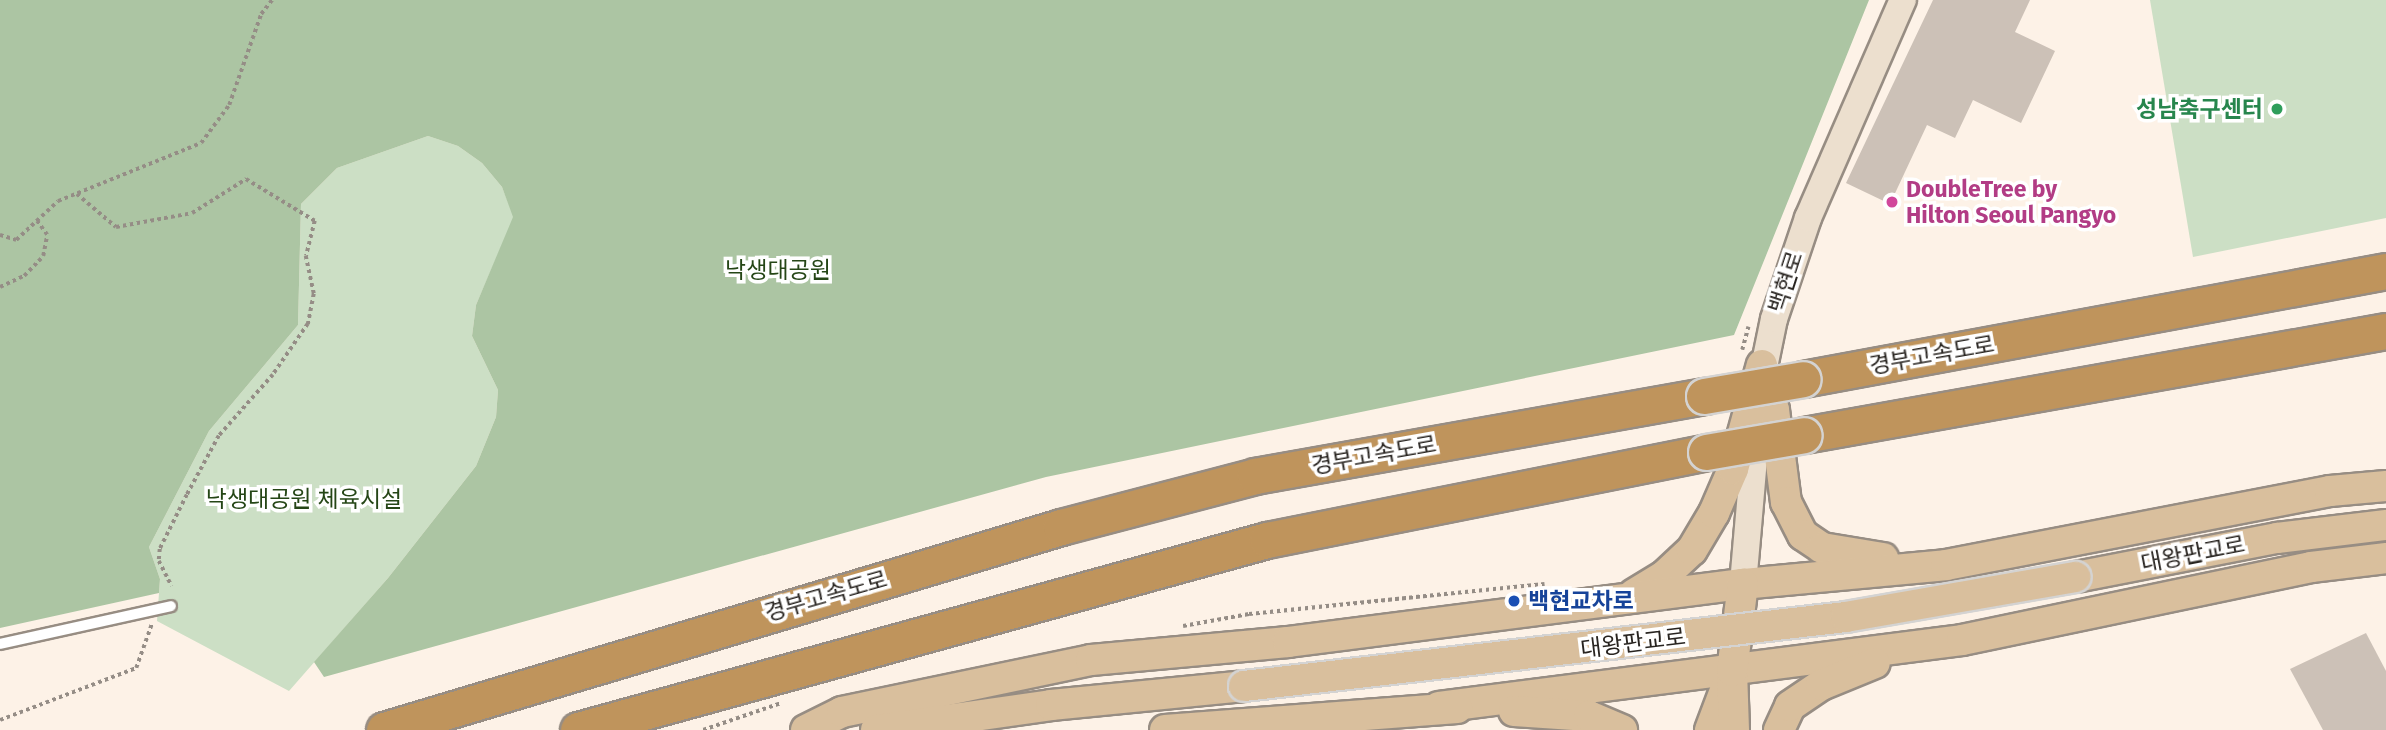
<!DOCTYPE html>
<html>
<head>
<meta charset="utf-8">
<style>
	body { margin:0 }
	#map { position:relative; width:2386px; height:730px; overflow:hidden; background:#fdf2e7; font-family:"Fira Sans","Noto Sans KR",sans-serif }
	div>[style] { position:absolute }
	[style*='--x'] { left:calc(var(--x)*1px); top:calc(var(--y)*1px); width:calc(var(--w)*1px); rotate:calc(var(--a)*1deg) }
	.green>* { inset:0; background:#ccdfc5 }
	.forest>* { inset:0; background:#acc5a3 }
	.building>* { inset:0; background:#ccc1b7 }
	.path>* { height:3.5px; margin-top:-1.75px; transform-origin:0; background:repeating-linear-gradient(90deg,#958d86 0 3.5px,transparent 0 7px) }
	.roads { filter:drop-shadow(2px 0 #978d83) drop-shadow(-2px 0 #978d83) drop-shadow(0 2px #978d83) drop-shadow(0 -2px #978d83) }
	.lane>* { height:10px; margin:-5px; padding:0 5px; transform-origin:5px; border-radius:5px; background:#fff }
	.secondary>* { height:26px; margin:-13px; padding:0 13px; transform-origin:13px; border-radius:13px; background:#ecdfce }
	.primary>* { height:30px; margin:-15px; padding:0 15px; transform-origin:15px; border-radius:15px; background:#d9bf9d }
	.highway>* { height:35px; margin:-17.5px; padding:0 17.5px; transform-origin:17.5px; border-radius:17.5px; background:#bf945c }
	.bridges { filter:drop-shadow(2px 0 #d4d3d2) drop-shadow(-2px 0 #d4d3d2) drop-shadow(0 2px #d4d3d2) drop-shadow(0 -2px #d4d3d2) }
	.primary-bridge>* { height:30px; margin:-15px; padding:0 15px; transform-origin:15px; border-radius:15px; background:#d9bf9d }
	.highway-bridge>* { height:35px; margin:-17.5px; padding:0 17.5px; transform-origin:17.5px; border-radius:17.5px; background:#bf945c }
	.dots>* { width:19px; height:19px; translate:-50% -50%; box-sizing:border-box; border:4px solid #fff; border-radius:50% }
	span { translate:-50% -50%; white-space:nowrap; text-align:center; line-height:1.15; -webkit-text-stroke:7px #fff; paint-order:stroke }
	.leisure-label { font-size:23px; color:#27864d; font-weight:700 }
	.right { translate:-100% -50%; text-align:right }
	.hotel-label { font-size:23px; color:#b23c85; font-weight:700 }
	.left { translate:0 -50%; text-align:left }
	.park-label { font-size:23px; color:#254616 }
	.street-label { font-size:23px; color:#282420 }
	.transit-label { font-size:23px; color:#164399; font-weight:700 }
</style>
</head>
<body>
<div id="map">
	<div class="green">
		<div style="clip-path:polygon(2150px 0,2386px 0,2386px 218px,2193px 257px)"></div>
		<div style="clip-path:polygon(428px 136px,458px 146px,482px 163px,502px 187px,514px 217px,476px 305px,472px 336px,498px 390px,496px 417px,476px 466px,388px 578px,289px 691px,157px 621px,160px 579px,149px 547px,209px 431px,298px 325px,301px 204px,337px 168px)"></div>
	</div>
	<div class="forest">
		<div style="clip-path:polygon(0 0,1869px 0,1734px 335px,1046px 477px,324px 677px,314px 662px,388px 578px,476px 466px,496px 417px,498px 390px,472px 336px,476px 305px,513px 217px,502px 187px,482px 163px,458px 146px,428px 136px,337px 168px,301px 204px,298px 325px,209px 431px,149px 547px,160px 579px,159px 593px,0 628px)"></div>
	</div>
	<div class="building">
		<div style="clip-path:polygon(1933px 0,2030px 0,2015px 32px,2055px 51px,2021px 123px,1973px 100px,1955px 138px,1927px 125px,1890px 204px,1846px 183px)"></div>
		<div style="clip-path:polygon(2366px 633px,2386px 671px,2386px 730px,2323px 730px,2290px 669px)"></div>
	</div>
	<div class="path">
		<div style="--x:77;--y:194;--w:51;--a:40.2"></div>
		<div style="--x:116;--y:227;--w:77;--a:-10.4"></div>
		<div style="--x:192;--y:213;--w:64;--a:-32.2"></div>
		<div style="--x:246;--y:179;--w:81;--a:31.3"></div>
		<div style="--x:315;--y:221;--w:36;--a:104"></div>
		<div style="--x:306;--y:256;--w:39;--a:78"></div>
		<div style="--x:314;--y:294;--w:31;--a:101"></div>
		<div style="--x:308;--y:324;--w:62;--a:124.5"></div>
		<div style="--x:273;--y:375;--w:81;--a:131.5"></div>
		<div style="--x:219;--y:436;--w:67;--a:118.5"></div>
		<div style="--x:187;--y:495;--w:60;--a:116.6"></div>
		<div style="--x:160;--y:549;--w:12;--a:95"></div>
		<div style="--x:159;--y:561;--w:28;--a:63"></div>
		<div style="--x:0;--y:235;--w:17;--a:17"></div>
		<div style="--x:16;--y:240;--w:57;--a:-42.9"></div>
		<div style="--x:58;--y:201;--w:154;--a:-22.1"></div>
		<div style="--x:201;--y:143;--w:47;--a:-53.6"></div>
		<div style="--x:229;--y:105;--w:96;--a:-70.6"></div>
		<div style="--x:261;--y:14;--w:18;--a:-52"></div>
		<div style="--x:0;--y:287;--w:26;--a:-25"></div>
		<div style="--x:24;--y:276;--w:28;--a:-46"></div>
		<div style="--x:43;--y:256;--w:21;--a:-79"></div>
		<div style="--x:47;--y:235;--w:17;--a:-126"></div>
		<div style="--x:1742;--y:350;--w:24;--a:-75"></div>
		<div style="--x:1183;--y:626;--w:67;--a:-10.3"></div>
		<div style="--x:1249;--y:614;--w:297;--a:-5.8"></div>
		<div style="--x:0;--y:720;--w:146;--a:-20.9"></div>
		<div style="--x:136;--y:668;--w:48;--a:-70.4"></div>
		<div style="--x:703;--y:730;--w:83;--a:-19.1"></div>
	</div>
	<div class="roads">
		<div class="lane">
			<div style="--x:0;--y:644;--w:175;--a:-12.5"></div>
		</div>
		<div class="secondary">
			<div style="--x:1760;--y:387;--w:69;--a:-78.4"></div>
			<div style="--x:1774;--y:319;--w:107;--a:-71.4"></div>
			<div style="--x:1808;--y:218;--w:238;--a:-66.5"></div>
			<div style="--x:1743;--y:584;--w:160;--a:-85"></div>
		</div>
		<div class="primary">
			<div style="--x:1762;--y:365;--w:47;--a:75.1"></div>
			<div style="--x:1774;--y:410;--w:93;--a:82.6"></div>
			<div style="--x:1786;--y:502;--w:37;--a:63"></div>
			<div style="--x:1803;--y:535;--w:23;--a:34"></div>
			<div style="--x:1822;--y:548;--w:62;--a:9.3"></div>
			<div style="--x:2076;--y:577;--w:205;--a:-11"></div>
			<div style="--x:2277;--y:538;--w:110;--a:-6.8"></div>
			<div style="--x:1634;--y:594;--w:35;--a:-31"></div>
			<div style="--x:1664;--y:576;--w:38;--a:-43"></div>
			<div style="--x:1692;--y:550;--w:43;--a:-59.3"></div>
			<div style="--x:1714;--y:513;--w:48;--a:-66.6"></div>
			<div style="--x:1733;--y:469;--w:105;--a:-74.5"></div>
			<div style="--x:1439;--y:707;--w:527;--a:-7.3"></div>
			<div style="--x:1962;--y:640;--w:357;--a:-11.8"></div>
			<div style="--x:2311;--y:567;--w:76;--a:-6.8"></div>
			<div style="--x:1514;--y:711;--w:75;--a:3.8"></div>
			<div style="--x:1589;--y:716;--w:36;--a:23"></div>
			<div style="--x:806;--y:730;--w:40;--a:-26.6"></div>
			<div style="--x:842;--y:712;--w:254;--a:-11.8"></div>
			<div style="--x:1091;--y:660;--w:198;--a:-5.2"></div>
			<div style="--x:1288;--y:642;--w:459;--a:-7.3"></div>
			<div style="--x:1743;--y:584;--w:204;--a:-5.3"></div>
			<div style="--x:1946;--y:565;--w:391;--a:-10.9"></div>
			<div style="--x:2330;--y:491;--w:56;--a:-5.1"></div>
			<div style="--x:876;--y:730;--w:177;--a:-8.1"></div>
			<div style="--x:1051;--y:705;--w:194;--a:-5.6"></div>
			<div style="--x:1165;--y:730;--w:293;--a:-4.3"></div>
			<div style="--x:1710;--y:730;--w:48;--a:-69.3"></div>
			<div style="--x:1734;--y:730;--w:59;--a:-91.9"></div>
			<div style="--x:1732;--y:671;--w:88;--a:-82.8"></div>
			<div style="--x:1779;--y:730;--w:26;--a:-65"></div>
			<div style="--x:1790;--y:706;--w:37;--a:-34"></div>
			<div style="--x:1821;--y:685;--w:58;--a:-22.2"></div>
		</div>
		<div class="highway">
			<div style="--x:1803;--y:379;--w:593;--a:-10.49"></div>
			<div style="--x:1804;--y:435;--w:591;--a:-10.13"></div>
			<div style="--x:384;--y:730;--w:707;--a:-16.69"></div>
			<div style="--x:1061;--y:527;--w:201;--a:-14.7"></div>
			<div style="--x:1255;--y:476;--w:456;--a:-10.1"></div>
			<div style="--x:578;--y:730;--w:715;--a:-15.42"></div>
			<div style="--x:1267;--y:540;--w:448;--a:-11.3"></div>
		</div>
	</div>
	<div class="bridges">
		<div class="primary-bridge">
			<div style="--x:1244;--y:686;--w:606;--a:-6.54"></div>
			<div style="--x:1846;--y:617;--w:233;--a:-9.9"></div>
		</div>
		<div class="highway-bridge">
			<div style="--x:1704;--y:396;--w:100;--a:-9.7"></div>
			<div style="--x:1706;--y:452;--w:99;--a:-9.8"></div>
		</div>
	</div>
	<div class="dots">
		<div style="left:2277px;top:109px;background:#2e9e5b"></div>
		<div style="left:1892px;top:202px;background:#d1479c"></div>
		<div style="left:1514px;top:601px;background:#1a4fb4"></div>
	</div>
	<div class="leisure-label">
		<span class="right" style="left:2263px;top:109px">성남축구센터</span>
	</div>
	<div class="hotel-label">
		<span class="left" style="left:1906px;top:202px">DoubleTree by<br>Hilton Seoul Pangyo</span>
	</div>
	<div class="park-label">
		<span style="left:778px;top:270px">낙생대공원</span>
		<span style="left:304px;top:499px">낙생대공원 체육시설</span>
	</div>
	<div class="street-label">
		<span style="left:1786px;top:282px;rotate:-72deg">백현로</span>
		<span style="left:1932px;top:355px;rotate:-10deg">경부고속도로</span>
		<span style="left:1374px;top:455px;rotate:-10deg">경부고속도로</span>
		<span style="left:2193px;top:554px;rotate:-11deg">대왕판교로</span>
		<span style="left:826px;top:596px;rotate:-16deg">경부고속도로</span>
		<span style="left:1633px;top:643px;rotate:-7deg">대왕판교로</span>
	</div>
	<div class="transit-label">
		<span class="left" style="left:1528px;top:601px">백현교차로</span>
	</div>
</div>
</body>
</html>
